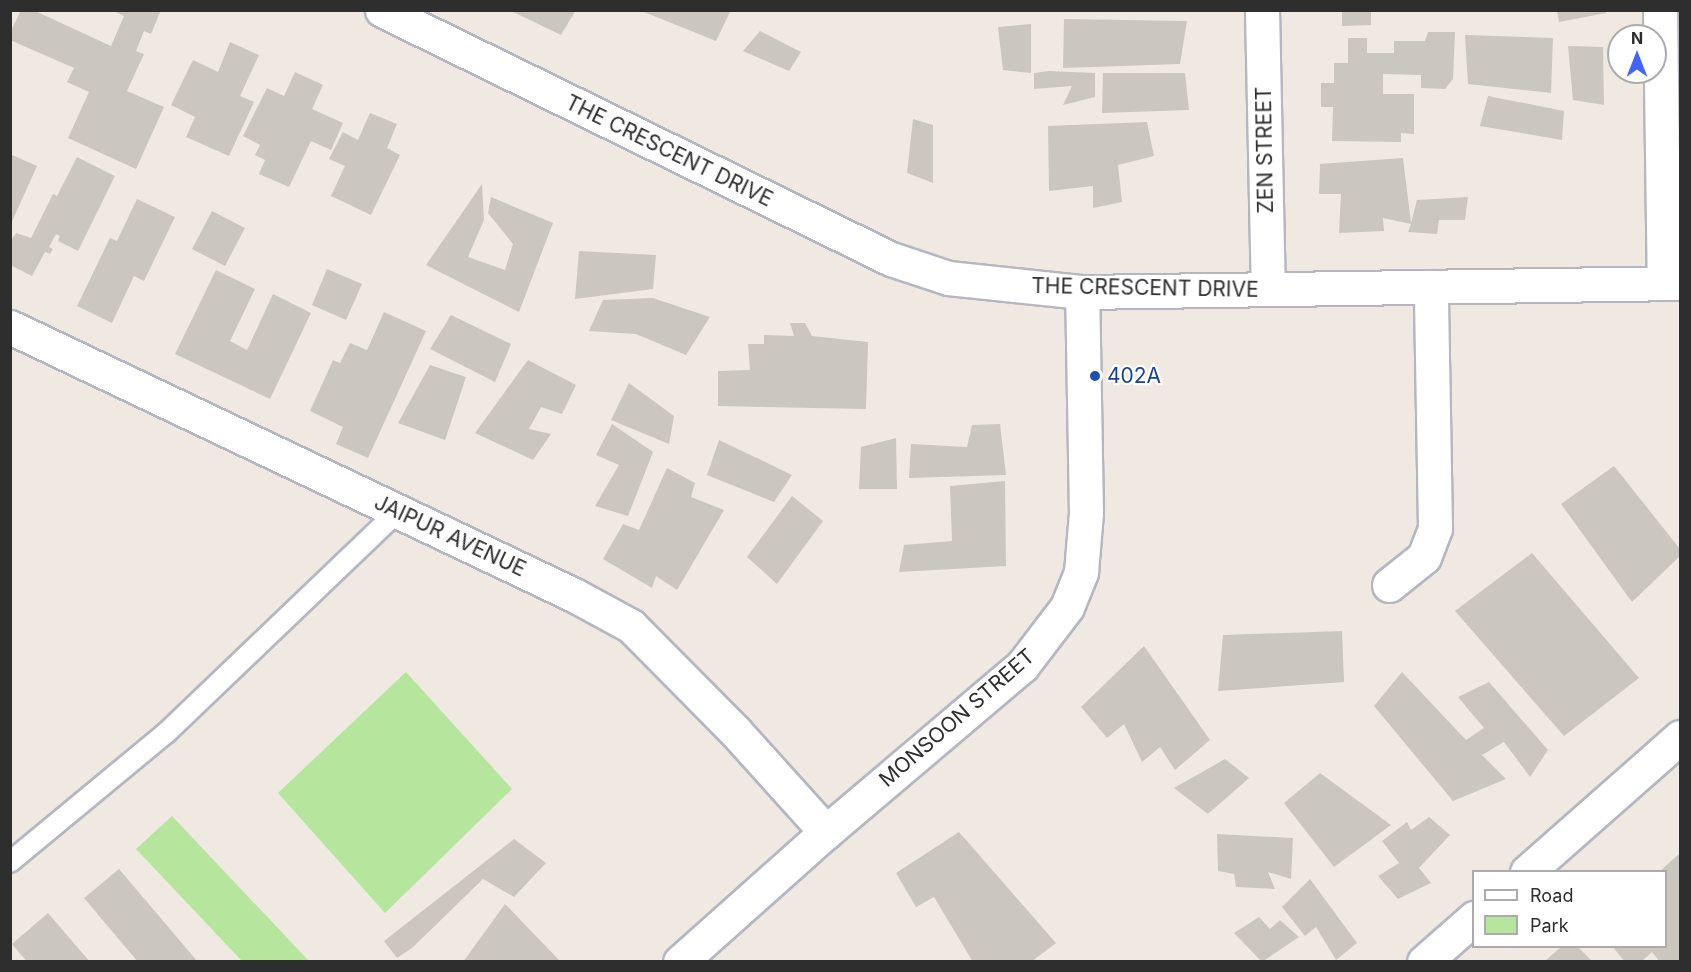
<!DOCTYPE html>
<html>
<head>
<meta charset="utf-8">
<style>
	body { margin:0 }
	#map { position:relative; width:1691px; height:972px; overflow:hidden; background:#efe9e1; font-family:Inter,sans-serif }
	div>[style] { position:absolute }
	[style*='--x'] { left:calc(var(--x)*1px); top:calc(var(--y)*1px); width:calc(var(--w)*1px); rotate:calc(var(--a)*1deg) }
	.green>* { inset:0; background:#b6e59e }
	.building>* { inset:0; background:#cbc7bf }
	.roads { filter:drop-shadow(2px 0 #b4b7c1) drop-shadow(-2px 0 #b4b7c1) drop-shadow(0 2px #b4b7c1) drop-shadow(0 -2px #b4b7c1) }
	.lane>* { height:20px; margin:-10px; padding:0 10px; transform-origin:10px; border-radius:10px; background:#fff }
	.street>* { height:33px; margin:-16.5px; padding:0 16.5px; transform-origin:16.5px; border-radius:16.5px; background:#fff }
	.dots>* { width:16px; height:16px; translate:-50% -50%; box-sizing:border-box; border:3px solid #fff; border-radius:50% }
	span { translate:-50% -50%; white-space:nowrap; text-align:center; line-height:1.15; -webkit-text-stroke:4.5px #fff; paint-order:stroke }
	.street-label { font-size:21px; color:#2e2e2e }
	.transit-label { font-size:21px; color:#164399 }
	.left { translate:0 -50%; text-align:left }
	.frame { position:absolute; inset:0; border:12px solid #2e2e2e; pointer-events:none }
	.legend { position:absolute; left:1472px; top:870px; width:195px; height:78px; box-sizing:border-box; background:#fff; border:2px solid #ababab; margin:0; padding:8px 10px; list-style:none; font-size:18px; color:#2e2e2e }
	.legend li { display:flex; align-items:center; gap:12px; height:30px }
	.legend b { width:30px; border:2px solid #ababab }
	.north { position:absolute; left:1607px; top:24px; width:60px; height:60px; box-sizing:border-box; background:#fff; border:2px solid #ababab; border-radius:50%; rotate:0deg; font-size:16px; font-weight:700; line-height:24px; text-align:center; color:#2e2e2e }
	.north::after { content:''; display:block; margin:auto; width:21px; height:27px; background:#4264fb; clip-path:polygon(50% 0,100% 100%,50% 72%,0 100%) }
</style>
</head>
<body>
<div id="map">
	<div class="green">
		<div style="clip-path:polygon(406px 672px,512px 789px,385px 913px,278px 793px)"></div>
		<div style="clip-path:polygon(172px 816px,309px 961px,242px 961px,136px 849px)"></div>
	</div>
	<div class="building">
		<div style="clip-path:polygon(21px 10px,33px 10px,111px 46px,124px 16px,111px 10px,161px 10px,151px 34px,144px 31px,136px 51px,144px 54px,127px 91px,164px 107px,136px 169px,68px 138px,89px 92px,67px 82px,74px 68px,10px 40px,10px 33px)"></div>
		<div style="clip-path:polygon(509px 10px,576px 10px,561px 35px)"></div>
		<div style="clip-path:polygon(639px 10px,731px 10px,716px 41px)"></div>
		<div style="clip-path:polygon(1342px 10px,1371px 10px,1371px 25px,1342px 26px)"></div>
		<div style="clip-path:polygon(1557px 10px,1606px 10px,1606px 13px,1559px 22px)"></div>
		<div style="clip-path:polygon(1064px 19px,1187px 21px,1180px 64px,1063px 68px)"></div>
		<div style="clip-path:polygon(1031px 24px,1031px 73px,1003px 70px,998px 27px)"></div>
		<div style="clip-path:polygon(760px 31px,801px 52px,789px 71px,743px 51px)"></div>
		<div style="clip-path:polygon(1428px 32px,1455px 32px,1453px 79px,1445px 89px,1421px 88px,1421px 75px,1383px 74px,1383px 94px,1414px 94px,1414px 134px,1401px 133px,1401px 142px,1332px 141px,1333px 107px,1321px 107px,1321px 83px,1334px 83px,1334px 63px,1348px 63px,1348px 38px,1367px 38px,1367px 53px,1394px 53px,1394px 41px,1425px 41px)"></div>
		<div style="clip-path:polygon(1465px 35px,1553px 38px,1551px 93px,1468px 84px)"></div>
		<div style="clip-path:polygon(230px 42px,259px 55px,240px 96px,254px 102px,229px 156px,186px 137px,195px 117px,171px 105px,193px 60px,218px 72px)"></div>
		<div style="clip-path:polygon(1568px 46px,1603px 47px,1604px 105px,1573px 100px)"></div>
		<div style="clip-path:polygon(1049px 71px,1095px 73px,1095px 97px,1063px 105px,1072px 86px,1034px 89px,1034px 73px)"></div>
		<div style="clip-path:polygon(295px 72px,323px 85px,312px 109px,343px 123px,331px 150px,311px 141px,289px 187px,259px 174px,265px 160px,255px 155px,260px 145px,243px 136px,267px 88px,284px 96px)"></div>
		<div style="clip-path:polygon(1103px 73px,1185px 73px,1189px 110px,1102px 113px)"></div>
		<div style="clip-path:polygon(1488px 96px,1564px 111px,1562px 140px,1480px 126px)"></div>
		<div style="clip-path:polygon(370px 113px,397px 124px,387px 148px,400px 155px,371px 215px,331px 196px,345px 166px,329px 159px,343px 132px,358px 140px)"></div>
		<div style="clip-path:polygon(913px 119px,933px 125px,933px 183px,907px 173px)"></div>
		<div style="clip-path:polygon(1147px 122px,1154px 156px,1118px 165px,1122px 202px,1093px 208px,1093px 186px,1049px 191px,1048px 126px)"></div>
		<div style="clip-path:polygon(10px 154px,37px 166px,10px 226px)"></div>
		<div style="clip-path:polygon(77px 157px,115px 176px,78px 251px,58px 241px,60px 236px,56px 234px,49px 247px,53px 249px,50px 254px,45px 252px,32px 276px,10px 265px,10px 242px,16px 233px,31px 238px,53px 194px,57px 196px)"></div>
		<div style="clip-path:polygon(1403px 158px,1411px 223px,1417px 200px,1468px 197px,1465px 220px,1439px 220px,1437px 234px,1408px 232px,1411px 224px,1383px 218px,1384px 231px,1339px 233px,1341px 194px,1319px 194px,1320px 164px)"></div>
		<div style="clip-path:polygon(482px 184px,484px 220px,468px 257px,505px 270px,513px 244px,488px 213px,491px 197px,553px 223px,519px 312px,426px 265px)"></div>
		<div style="clip-path:polygon(137px 199px,175px 217px,144px 281px,134px 276px,112px 323px,77px 306px,110px 238px,117px 241px)"></div>
		<div style="clip-path:polygon(212px 211px,245px 228px,225px 266px,192px 249px)"></div>
		<div style="clip-path:polygon(579px 251px,656px 255px,653px 289px,575px 299px)"></div>
		<div style="clip-path:polygon(327px 269px,362px 284px,346px 320px,312px 305px)"></div>
		<div style="clip-path:polygon(216px 270px,255px 289px,230px 341px,247px 350px,273px 294px,311px 313px,270px 399px,175px 354px)"></div>
		<div style="clip-path:polygon(653px 298px,710px 317px,686px 355px,636px 334px,589px 331px,603px 300px)"></div>
		<div style="clip-path:polygon(384px 312px,426px 331px,368px 458px,336px 444px,343px 427px,310px 411px,333px 360px,340px 363px,350px 343px,367px 350px)"></div>
		<div style="clip-path:polygon(451px 315px,511px 344px,495px 382px,430px 349px)"></div>
		<div style="clip-path:polygon(790px 323px,805px 323px,812px 336px,868px 342px,866px 409px,718px 406px,718px 371px,750px 370px,748px 344px,764px 344px,764px 335px,794px 336px)"></div>
		<div style="clip-path:polygon(528px 360px,576px 385px,562px 414px,541px 407px,529px 429px,551px 434px,533px 460px,475px 433px)"></div>
		<div style="clip-path:polygon(430px 365px,466px 377px,445px 440px,398px 423px)"></div>
		<div style="clip-path:polygon(629px 383px,674px 416px,669px 444px,611px 420px)"></div>
		<div style="clip-path:polygon(612px 424px,653px 452px,628px 516px,595px 506px,619px 465px,596px 455px)"></div>
		<div style="clip-path:polygon(1000px 424px,1006px 475px,909px 478px,911px 444px,967px 447px,972px 425px)"></div>
		<div style="clip-path:polygon(896px 438px,897px 489px,859px 489px,861px 447px)"></div>
		<div style="clip-path:polygon(719px 440px,792px 475px,774px 502px,707px 475px)"></div>
		<div style="clip-path:polygon(1614px 466px,1680px 549px,1680px 556px,1632px 602px,1561px 504px)"></div>
		<div style="clip-path:polygon(667px 468px,695px 483px,691px 497px,724px 510px,677px 590px,656px 576px,652px 588px,603px 559px,623px 524px,639px 530px)"></div>
		<div style="clip-path:polygon(1005px 481px,1006px 566px,899px 572px,904px 545px,952px 541px,950px 486px)"></div>
		<div style="clip-path:polygon(792px 496px,823px 521px,777px 584px,747px 557px)"></div>
		<div style="clip-path:polygon(1532px 553px,1639px 678px,1564px 736px,1455px 611px)"></div>
		<div style="clip-path:polygon(1342px 631px,1344px 682px,1218px 691px,1223px 635px)"></div>
		<div style="clip-path:polygon(1144px 646px,1210px 740px,1175px 770px,1160px 747px,1142px 762px,1124px 724px,1107px 738px,1081px 707px)"></div>
		<div style="clip-path:polygon(1402px 672px,1466px 740px,1484px 728px,1458px 697px,1489px 682px,1548px 750px,1530px 777px,1504px 742px,1482px 755px,1506px 779px,1453px 801px,1374px 706px)"></div>
		<div style="clip-path:polygon(1225px 759px,1249px 778px,1208px 814px,1174px 788px)"></div>
		<div style="clip-path:polygon(1320px 773px,1391px 825px,1334px 867px,1284px 803px)"></div>
		<div style="clip-path:polygon(1429px 817px,1450px 835px,1419px 868px,1431px 883px,1398px 899px,1378px 876px,1399px 863px,1382px 841px,1407px 822px,1411px 830px)"></div>
		<div style="clip-path:polygon(959px 832px,1056px 943px,1031px 962px,973px 962px,934px 897px,916px 907px,896px 873px)"></div>
		<div style="clip-path:polygon(1217px 834px,1293px 838px,1291px 879px,1268px 872px,1275px 889px,1236px 887px,1234px 874px,1218px 871px)"></div>
		<div style="clip-path:polygon(514px 839px,546px 863px,514px 897px,483px 879px,412px 948px,397px 958px,384px 941px)"></div>
		<div style="clip-path:polygon(1679px 854px,1680px 962px,1660px 962px,1652px 952px,1641px 962px,1625px 962px,1612px 946px,1666px 946px,1666px 872px,1659px 872px)"></div>
		<div style="clip-path:polygon(119px 869px,198px 962px,138px 962px,84px 898px)"></div>
		<div style="clip-path:polygon(1310px 879px,1357px 943px,1336px 960px,1316px 927px,1305px 936px,1282px 907px)"></div>
		<div style="clip-path:polygon(505px 904px,559px 960px,557px 962px,463px 962px)"></div>
		<div style="clip-path:polygon(48px 913px,90px 962px,27px 962px,12px 944px)"></div>
		<div style="clip-path:polygon(1259px 917px,1270px 929px,1280px 920px,1299px 937px,1262px 962px,1234px 933px)"></div>
		<div style="clip-path:polygon(1562px 946px,1577px 946px,1593px 962px,1544px 962px)"></div>
	</div>
	<div class="roads">
		<div class="lane">
			<div style="--x:10;--y:862;--w:202;--a:-39.6"></div>
			<div style="--x:166;--y:733;--w:321;--a:-43.7"></div>
		</div>
		<div class="street">
			<div style="--x:382;--y:10;--w:567;--a:26.07"></div>
			<div style="--x:891;--y:259;--w:60;--a:18.4"></div>
			<div style="--x:948;--y:278;--w:135;--a:6"></div>
			<div style="--x:1082;--y:292;--w:598;--a:-0.86"></div>
			<div style="--x:1262;--y:10;--w:279;--a:88.8"></div>
			<div style="--x:1660;--y:10;--w:273;--a:89.2"></div>
			<div style="--x:10;--y:327;--w:624;--a:25.42"></div>
			<div style="--x:574;--y:595;--w:65;--a:28.5"></div>
			<div style="--x:631;--y:626;--w:148;--a:45.3"></div>
			<div style="--x:735;--y:731;--w:136;--a:48"></div>
			<div style="--x:1389;--y:585;--w:45;--a:-38.7"></div>
			<div style="--x:1424;--y:557;--w:31;--a:-69"></div>
			<div style="--x:1435;--y:528;--w:241;--a:-91"></div>
			<div style="--x:1527;--y:872;--w:204;--a:-41.4"></div>
			<div style="--x:680;--y:962;--w:195;--a:-41.7"></div>
			<div style="--x:826;--y:832;--w:257;--a:-40.3"></div>
			<div style="--x:1022;--y:666;--w:74;--a:-52.7"></div>
			<div style="--x:1067;--y:607;--w:38;--a:-68"></div>
			<div style="--x:1081;--y:572;--w:59;--a:-85.2"></div>
			<div style="--x:1086;--y:513;--w:221;--a:-91"></div>
			<div style="--x:1424;--y:962;--w:67;--a:-41.3"></div>
		</div>
	</div>
	<div class="dots">
		<div style="left:1095px;top:376px;background:#1a4fb4"></div>
	</div>
	<div class="street-label">
		<span style="left:1265px;top:150px;rotate:-91deg">ZEN STREET</span>
		<span style="left:669px;top:151px;rotate:26deg">THE CRESCENT DRIVE</span>
		<span style="left:1145px;top:288px;rotate:1deg">THE CRESCENT DRIVE</span>
		<span style="left:450px;top:536px;rotate:25deg">JAIPUR AVENUE</span>
		<span style="left:957px;top:718px;rotate:-41deg">MONSOON STREET</span>
	</div>
	<div class="transit-label">
		<span class="left" style="left:1107px;top:376px">402A</span>
	</div>
	<div class="frame"></div>
	<ul class="legend">
	<li><b style="height:8px;background:#fff"></b>Road</li>
	<li><b style="height:16px;background:#b6e59e"></b>Park</li>
	</ul>
	<div class="north">N</div>
</div>
</body>
</html>
